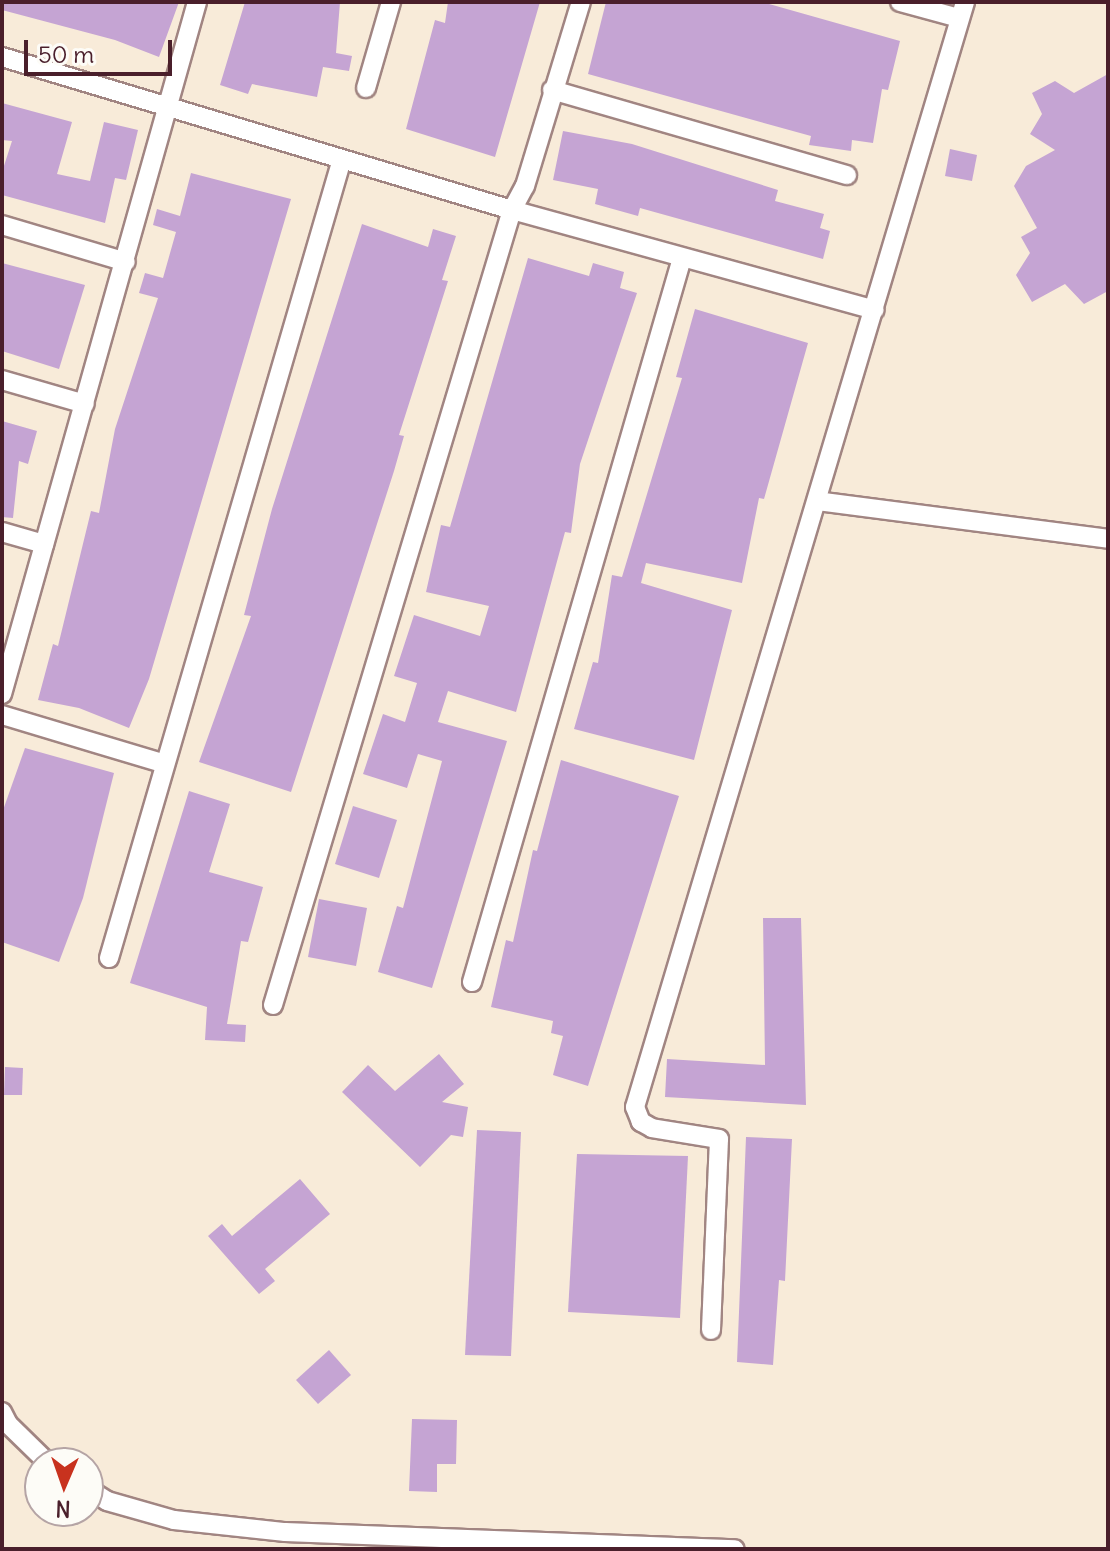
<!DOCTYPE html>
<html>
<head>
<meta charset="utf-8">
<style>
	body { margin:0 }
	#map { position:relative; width:1110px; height:1551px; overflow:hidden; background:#f8ebd9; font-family:Delius,sans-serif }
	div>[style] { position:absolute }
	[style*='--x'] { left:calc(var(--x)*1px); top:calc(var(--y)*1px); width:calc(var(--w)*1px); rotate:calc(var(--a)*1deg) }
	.building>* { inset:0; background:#c5a4d3 }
	.roads { filter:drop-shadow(2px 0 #a18582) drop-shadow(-2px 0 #a18582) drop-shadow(0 2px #a18582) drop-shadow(0 -2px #a18582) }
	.minor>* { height:18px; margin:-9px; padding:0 9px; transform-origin:9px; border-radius:9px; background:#fff }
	span { translate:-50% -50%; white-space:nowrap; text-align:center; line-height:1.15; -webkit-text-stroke:7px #fdfcf7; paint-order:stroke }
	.frame { position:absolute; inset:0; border:4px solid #4a1f2b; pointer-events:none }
	.north { position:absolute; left:24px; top:1447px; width:80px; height:80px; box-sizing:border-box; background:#fdfcf7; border:2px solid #b5a4a5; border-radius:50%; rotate:182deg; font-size:22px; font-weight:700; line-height:32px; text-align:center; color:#4a1f2b }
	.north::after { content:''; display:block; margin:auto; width:28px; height:36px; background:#c8321e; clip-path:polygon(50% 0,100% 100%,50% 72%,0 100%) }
	.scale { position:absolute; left:24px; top:40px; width:148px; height:36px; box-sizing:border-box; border:4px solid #4a1f2b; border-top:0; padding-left:10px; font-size:24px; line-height:28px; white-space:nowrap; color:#4a1f2b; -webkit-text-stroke:6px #fdfcf7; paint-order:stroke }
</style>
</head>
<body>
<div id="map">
	<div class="building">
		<div style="clip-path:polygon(2px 2px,179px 2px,159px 57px,115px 40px,2px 10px)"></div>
		<div style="clip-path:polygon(245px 2px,340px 2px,336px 53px,352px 56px,349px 71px,323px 67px,317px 97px,252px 84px,248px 94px,220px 85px)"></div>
		<div style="clip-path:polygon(448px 2px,540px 2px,495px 157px,406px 129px,435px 20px,445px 23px)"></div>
		<div style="clip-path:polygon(606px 2px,762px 2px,900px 41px,888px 90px,882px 89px,873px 143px,852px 140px,851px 151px,809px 145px,811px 136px,588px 74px)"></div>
		<div style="clip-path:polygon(1108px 74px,1108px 291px,1084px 304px,1065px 284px,1032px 302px,1016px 275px,1030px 253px,1021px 237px,1037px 228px,1014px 186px,1026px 166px,1055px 150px,1030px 134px,1042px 114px,1032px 93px,1055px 81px,1074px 93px)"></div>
		<div style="clip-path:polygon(2px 103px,72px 122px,57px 174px,90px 181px,104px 122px,138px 130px,126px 180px,115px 178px,105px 223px,2px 195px,2px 172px,12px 141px,2px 140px)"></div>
		<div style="clip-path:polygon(563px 131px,632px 144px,778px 190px,775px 201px,824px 214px,820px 228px,830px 231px,823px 259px,640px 208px,638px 216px,595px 204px,598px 189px,553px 180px)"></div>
		<div style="clip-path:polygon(950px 149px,977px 155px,972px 181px,945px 176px)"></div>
		<div style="clip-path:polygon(191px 173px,291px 199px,149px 679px,129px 728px,79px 708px,38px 700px,53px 644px,58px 646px,91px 511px,99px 513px,115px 429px,158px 298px,139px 293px,145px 273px,163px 278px,176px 232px,153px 225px,157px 209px,180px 216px)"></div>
		<div style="clip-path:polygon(362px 224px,428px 247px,433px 229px,456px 236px,442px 280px,448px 281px,399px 435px,404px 436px,394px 471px,291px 792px,199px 762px,251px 616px,244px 615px,272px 509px)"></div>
		<div style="clip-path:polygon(528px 258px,589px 276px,593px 263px,624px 272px,620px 288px,637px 293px,580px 464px,571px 533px,565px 532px,516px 712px,448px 691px,438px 722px,507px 741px,432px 988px,378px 972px,397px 906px,403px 908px,442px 761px,418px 754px,407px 788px,363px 774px,383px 714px,405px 722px,417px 683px,394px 676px,414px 615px,480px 636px,489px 606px,426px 592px,441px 525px,450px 527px)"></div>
		<div style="clip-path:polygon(2px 263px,85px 285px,59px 369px,2px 351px)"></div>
		<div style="clip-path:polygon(695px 309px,808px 343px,764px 499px,759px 498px,742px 583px,646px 563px,641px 583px,732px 610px,694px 760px,574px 729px,593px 662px,598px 663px,612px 575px,622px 577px,682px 378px,676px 377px)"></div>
		<div style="clip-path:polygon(2px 421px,37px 431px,28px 464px,19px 461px,13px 518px,2px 517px)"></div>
		<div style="clip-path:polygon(25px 748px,114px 773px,83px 898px,59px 962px,2px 942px,2px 813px)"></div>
		<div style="clip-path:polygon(561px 760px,679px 796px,588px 1086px,553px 1075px,563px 1036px,551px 1033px,553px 1021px,491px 1007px,506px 940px,513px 942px,533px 850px,537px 851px)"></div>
		<div style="clip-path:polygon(189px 791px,230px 804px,209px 872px,263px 887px,248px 942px,241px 941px,227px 1024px,246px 1025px,245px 1042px,205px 1040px,207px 1007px,130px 983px)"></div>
		<div style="clip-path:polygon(353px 806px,397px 820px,379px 878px,335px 864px)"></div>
		<div style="clip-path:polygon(319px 899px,367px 908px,356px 966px,308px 957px)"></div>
		<div style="clip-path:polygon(763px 918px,801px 918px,806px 1105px,665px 1097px,667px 1059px,765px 1065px)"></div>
		<div style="clip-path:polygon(439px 1054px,464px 1084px,442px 1102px,468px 1107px,463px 1137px,451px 1135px,420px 1167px,342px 1092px,368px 1065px,395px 1091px)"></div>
		<div style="clip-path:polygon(5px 1067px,23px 1068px,22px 1095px,4px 1095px)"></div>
		<div style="clip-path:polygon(477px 1130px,521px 1132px,511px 1356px,465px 1355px)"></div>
		<div style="clip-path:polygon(746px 1137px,792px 1139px,785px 1281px,779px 1280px,773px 1365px,737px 1362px)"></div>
		<div style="clip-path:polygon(577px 1154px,688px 1156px,680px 1318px,568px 1312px)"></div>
		<div style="clip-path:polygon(300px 1179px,330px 1214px,265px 1269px,275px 1281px,259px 1294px,208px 1236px,222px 1224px,232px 1236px)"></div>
		<div style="clip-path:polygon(329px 1350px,351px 1375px,318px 1404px,296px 1380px)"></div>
		<div style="clip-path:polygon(412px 1419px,457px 1420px,456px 1464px,437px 1464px,437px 1492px,409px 1491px)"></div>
	</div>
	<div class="roads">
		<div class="minor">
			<div style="--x:900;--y:2;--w:61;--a:15.2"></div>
			<div style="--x:2;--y:57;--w:532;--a:16.7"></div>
			<div style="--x:512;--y:210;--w:376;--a:15.4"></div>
			<div style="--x:366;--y:88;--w:90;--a:-73.8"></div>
			<div style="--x:552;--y:90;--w:307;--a:16.1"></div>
			<div style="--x:2;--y:225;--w:129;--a:16.6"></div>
			<div style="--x:2;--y:380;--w:86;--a:16.1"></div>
			<div style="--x:817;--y:501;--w:293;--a:7.4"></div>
			<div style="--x:2;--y:532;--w:44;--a:15.9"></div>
			<div style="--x:2;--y:694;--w:719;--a:-74.26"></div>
			<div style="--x:2;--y:715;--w:167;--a:16.7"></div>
			<div style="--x:109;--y:958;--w:832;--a:-73.74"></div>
			<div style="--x:472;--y:982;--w:754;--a:-73.82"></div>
			<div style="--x:273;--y:1005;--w:830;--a:-73.27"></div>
			<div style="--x:512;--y:210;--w:27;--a:-62"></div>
			<div style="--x:525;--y:186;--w:192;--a:-73.1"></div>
			<div style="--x:711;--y:1330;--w:191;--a:-87.6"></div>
			<div style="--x:719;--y:1139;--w:68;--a:-170.7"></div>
			<div style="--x:652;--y:1128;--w:13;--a:-151"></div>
			<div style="--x:641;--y:1122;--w:16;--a:-112"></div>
			<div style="--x:635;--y:1107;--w:1153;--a:-73.37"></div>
			<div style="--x:2;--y:1412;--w:13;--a:63"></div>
			<div style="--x:8;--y:1424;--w:56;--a:44.3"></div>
			<div style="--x:88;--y:1489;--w:22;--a:32"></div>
			<div style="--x:107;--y:1501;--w:70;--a:15.8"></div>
			<div style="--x:174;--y:1520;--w:112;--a:6.2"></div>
			<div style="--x:285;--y:1532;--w:450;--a:2.2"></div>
		</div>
	</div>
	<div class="frame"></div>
	<div class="north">N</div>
	<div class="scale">50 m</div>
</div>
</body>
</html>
